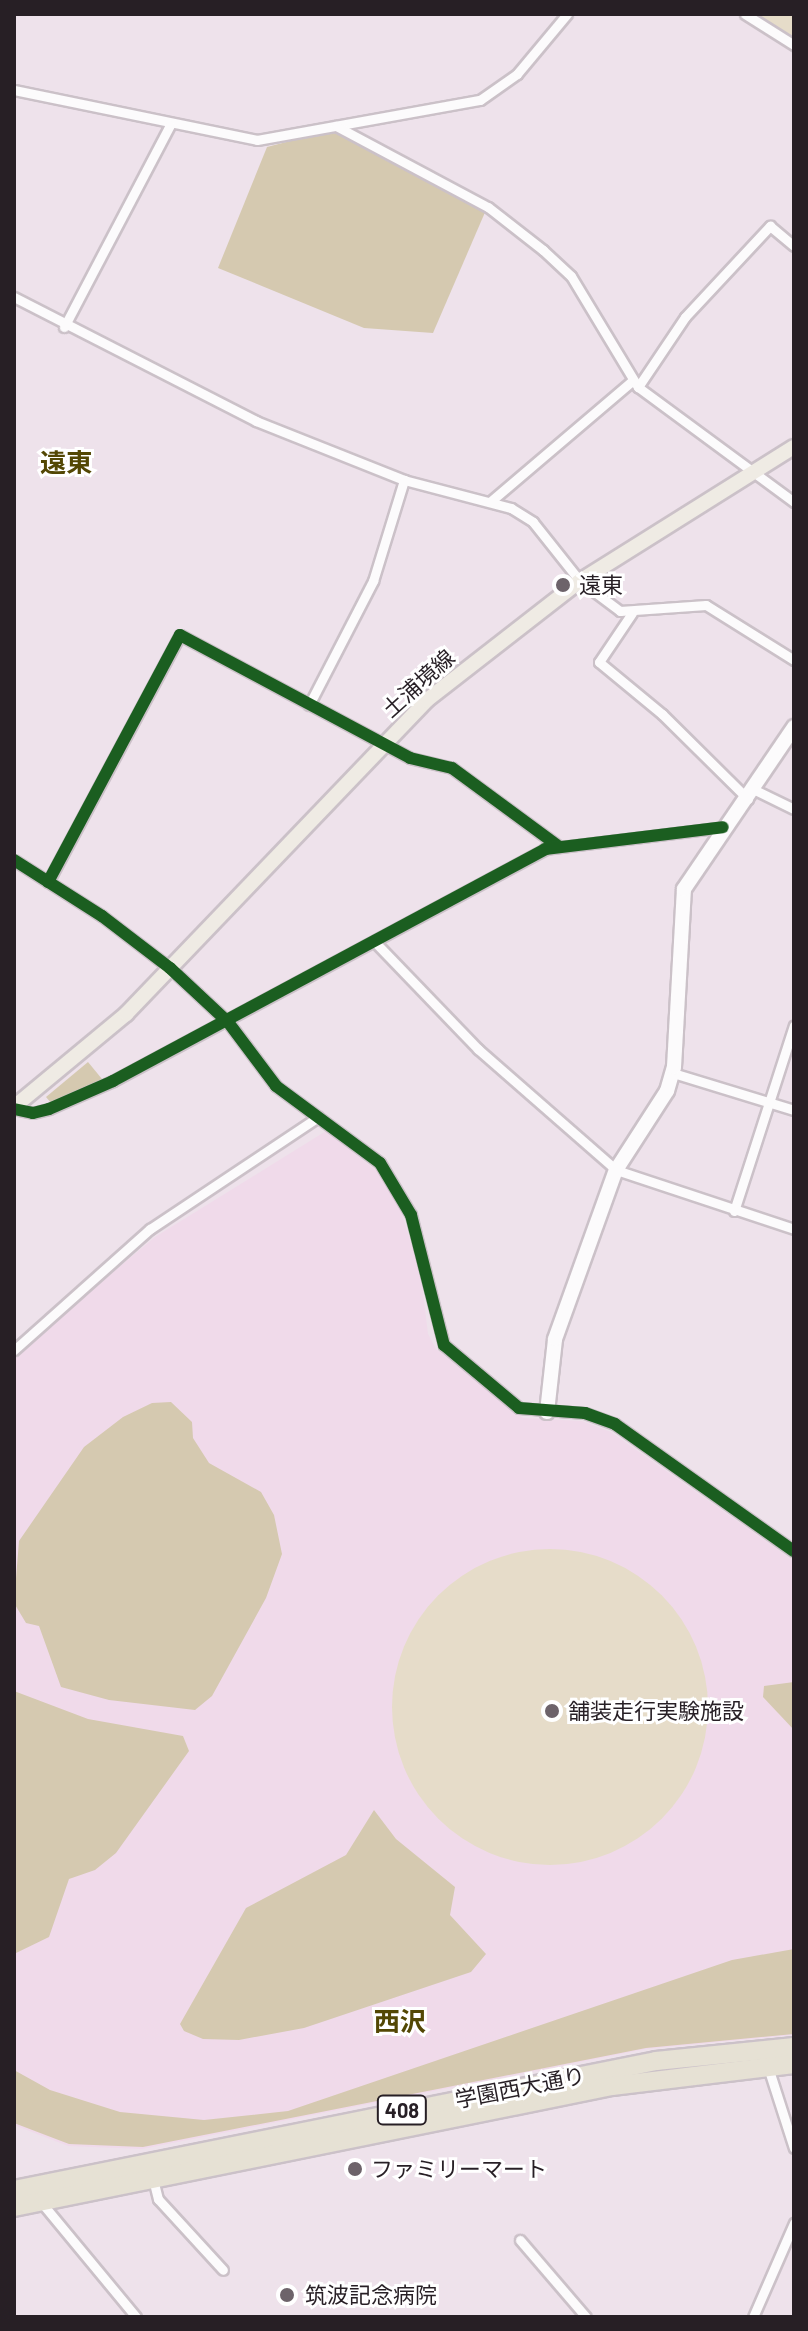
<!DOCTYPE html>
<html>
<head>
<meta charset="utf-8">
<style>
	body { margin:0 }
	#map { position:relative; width:808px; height:2331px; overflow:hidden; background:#eee2eb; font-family:Barlow,"Noto Sans JP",sans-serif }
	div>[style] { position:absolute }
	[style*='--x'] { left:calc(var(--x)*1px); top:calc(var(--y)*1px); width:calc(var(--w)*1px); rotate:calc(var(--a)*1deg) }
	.built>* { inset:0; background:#f0daea }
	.green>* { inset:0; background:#e6dcc9 }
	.round { border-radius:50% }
	.forest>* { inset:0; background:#d5c9b0 }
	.roads { filter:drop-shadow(2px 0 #cbc1c8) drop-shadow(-2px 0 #cbc1c8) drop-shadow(0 2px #cbc1c8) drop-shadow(0 -2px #cbc1c8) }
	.street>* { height:9px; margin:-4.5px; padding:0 4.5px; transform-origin:4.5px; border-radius:4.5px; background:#fcfbfc }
	.secondary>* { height:14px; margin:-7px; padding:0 7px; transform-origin:7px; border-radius:7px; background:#fcfbfc }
	.primary>* { height:14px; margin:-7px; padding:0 7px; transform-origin:7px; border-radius:7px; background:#efebe4 }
	.highway>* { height:18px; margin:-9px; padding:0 9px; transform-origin:9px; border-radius:9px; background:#e6e1d4 }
	.cycleway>* { height:12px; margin:-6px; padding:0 6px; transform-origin:6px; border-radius:6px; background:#1b5e20 }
	.dots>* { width:22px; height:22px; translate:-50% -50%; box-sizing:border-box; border:4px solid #fff; border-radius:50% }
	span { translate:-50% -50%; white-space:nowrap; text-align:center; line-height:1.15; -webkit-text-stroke:6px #fff; paint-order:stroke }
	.shield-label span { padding:2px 6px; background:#fff; border:2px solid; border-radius:6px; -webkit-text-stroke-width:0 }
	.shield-label { font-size:20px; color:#271f25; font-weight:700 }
	.poi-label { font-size:22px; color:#271f25 }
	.left { translate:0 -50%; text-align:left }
	.street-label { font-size:22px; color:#271f25 }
	.quarter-label { font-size:26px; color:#534704; font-weight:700 }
	.frame { position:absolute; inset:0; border:16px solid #271f25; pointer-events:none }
</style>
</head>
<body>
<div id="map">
	<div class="built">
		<div style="clip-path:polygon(326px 1131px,377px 1171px,399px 1204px,421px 1276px,428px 1334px,436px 1349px,523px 1418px,582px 1421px,611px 1432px,794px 1561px,794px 2035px,646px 2049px,142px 2149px,68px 2146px,14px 2125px,14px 1355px,155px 1237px)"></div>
	</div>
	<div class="green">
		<div style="clip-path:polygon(745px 14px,794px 14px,794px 45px)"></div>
		<div class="round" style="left:392px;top:1549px;width:316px;height:316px"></div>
	</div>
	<div class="forest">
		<div style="clip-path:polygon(329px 131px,380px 151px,486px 210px,433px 333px,364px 328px,218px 268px,267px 147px)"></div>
		<div style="clip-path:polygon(88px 1062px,102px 1079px,52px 1104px,46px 1097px)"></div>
		<div style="clip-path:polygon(171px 1402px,192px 1422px,193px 1438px,209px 1463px,261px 1492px,274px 1515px,282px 1554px,266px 1598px,212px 1696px,195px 1710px,109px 1700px,61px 1687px,39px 1626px,26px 1623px,14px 1603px,19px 1541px,84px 1447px,123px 1417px,152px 1403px)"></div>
		<div style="clip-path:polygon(794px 1682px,794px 1730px,763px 1697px,764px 1686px)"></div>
		<div style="clip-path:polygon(14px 1691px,88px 1719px,183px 1736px,189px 1751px,116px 1853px,95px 1870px,69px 1879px,49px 1937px,14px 1954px)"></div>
		<div style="clip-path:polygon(374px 1810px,396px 1839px,455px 1887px,450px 1915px,486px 1954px,471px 1972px,304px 2028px,239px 2040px,203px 2039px,184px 2031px,180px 2024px,246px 1908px,346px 1855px)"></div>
		<div style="clip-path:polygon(794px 1949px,794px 2034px,646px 2048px,143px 2147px,69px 2144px,14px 2123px,14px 2070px,50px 2090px,120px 2112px,204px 2120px,288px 2111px,732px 1960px)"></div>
	</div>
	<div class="roads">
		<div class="street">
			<div style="--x:745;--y:14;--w:58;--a:32.3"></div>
			<div style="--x:14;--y:90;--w:248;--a:11.6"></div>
			<div style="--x:257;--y:140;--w:227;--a:-10.2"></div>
			<div style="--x:480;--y:100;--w:45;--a:-35.1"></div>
			<div style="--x:517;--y:74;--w:78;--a:-50.2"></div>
			<div style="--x:336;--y:126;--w:172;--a:28.1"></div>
			<div style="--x:488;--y:207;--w:70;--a:38"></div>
			<div style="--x:543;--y:250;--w:38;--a:43"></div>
			<div style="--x:571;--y:276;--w:130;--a:58.9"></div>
			<div style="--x:638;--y:387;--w:84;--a:-56.1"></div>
			<div style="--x:685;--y:317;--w:125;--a:-47"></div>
			<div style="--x:770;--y:226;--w:31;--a:40"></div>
			<div style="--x:14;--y:297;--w:272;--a:27.1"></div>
			<div style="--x:256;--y:421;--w:159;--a:21.7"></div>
			<div style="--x:64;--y:327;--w:228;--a:-62.3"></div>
			<div style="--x:638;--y:387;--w:194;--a:36.4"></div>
			<div style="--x:491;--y:501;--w:184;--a:-40.4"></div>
			<div style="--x:632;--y:613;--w:59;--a:124"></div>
			<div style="--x:599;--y:662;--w:82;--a:39.5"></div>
			<div style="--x:662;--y:714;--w:121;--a:44.7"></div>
			<div style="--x:309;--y:705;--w:140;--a:-62.7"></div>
			<div style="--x:373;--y:581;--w:106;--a:-72.9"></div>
			<div style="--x:404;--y:480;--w:111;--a:14.7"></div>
			<div style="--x:511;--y:508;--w:26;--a:32"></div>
			<div style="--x:533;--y:522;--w:75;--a:51.5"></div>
			<div style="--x:580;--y:581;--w:50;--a:36.9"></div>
			<div style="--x:620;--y:611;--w:86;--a:-4"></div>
			<div style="--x:706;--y:605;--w:104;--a:32"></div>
			<div style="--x:755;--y:790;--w:43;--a:26"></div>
			<div style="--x:14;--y:860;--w:104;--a:32.5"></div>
			<div style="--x:102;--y:916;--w:86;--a:37.4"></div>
			<div style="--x:170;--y:968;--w:79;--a:43"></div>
			<div style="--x:228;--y:1022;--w:80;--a:53.1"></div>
			<div style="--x:276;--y:1086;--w:129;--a:36.5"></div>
			<div style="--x:380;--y:1163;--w:61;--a:59.2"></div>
			<div style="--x:411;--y:1215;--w:134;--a:75.8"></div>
			<div style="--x:444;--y:1345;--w:98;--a:40"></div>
			<div style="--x:519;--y:1408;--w:66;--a:4.3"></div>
			<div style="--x:585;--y:1413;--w:32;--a:20"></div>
			<div style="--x:615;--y:1424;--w:219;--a:35.4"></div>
			<div style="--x:48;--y:882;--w:280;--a:-61.9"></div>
			<div style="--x:180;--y:635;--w:261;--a:28.1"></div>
			<div style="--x:410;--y:758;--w:43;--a:13.4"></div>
			<div style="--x:452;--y:768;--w:130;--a:36.3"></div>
			<div style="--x:375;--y:942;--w:149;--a:46.1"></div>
			<div style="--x:478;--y:1049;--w:184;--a:41.2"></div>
			<div style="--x:616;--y:1170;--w:188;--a:18.3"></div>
			<div style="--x:673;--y:1073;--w:127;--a:17"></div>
			<div style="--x:14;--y:1109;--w:19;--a:12"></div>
			<div style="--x:33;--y:1113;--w:16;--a:-14"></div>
			<div style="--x:49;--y:1109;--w:70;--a:-23.6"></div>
			<div style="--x:113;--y:1081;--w:490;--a:-28.2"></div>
			<div style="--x:545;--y:849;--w:179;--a:-7"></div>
			<div style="--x:734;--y:1211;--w:195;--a:-72.1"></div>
			<div style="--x:14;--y:1350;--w:182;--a:-41.7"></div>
			<div style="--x:150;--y:1229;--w:202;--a:-33.7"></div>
			<div style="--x:767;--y:2064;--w:88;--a:72.2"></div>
			<div style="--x:152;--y:2175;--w:25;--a:76"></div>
			<div style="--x:158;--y:2199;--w:96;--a:47.5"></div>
			<div style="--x:41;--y:2202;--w:149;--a:50.4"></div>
			<div style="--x:520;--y:2240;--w:101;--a:49.4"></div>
			<div style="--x:753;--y:2317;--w:103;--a:-66.4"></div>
		</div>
		<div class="secondary">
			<div style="--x:547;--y:1412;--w:73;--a:-83.7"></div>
			<div style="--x:555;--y:1339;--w:180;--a:-70.2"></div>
			<div style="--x:616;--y:1170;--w:94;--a:-57.2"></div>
			<div style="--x:667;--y:1091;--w:25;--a:-74"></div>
			<div style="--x:674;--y:1067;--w:178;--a:-86.8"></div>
			<div style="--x:684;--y:889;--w:196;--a:-55.8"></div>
		</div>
		<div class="primary">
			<div style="--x:14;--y:1107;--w:146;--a:-39.7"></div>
			<div style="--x:126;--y:1014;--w:435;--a:-46.2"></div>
			<div style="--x:427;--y:700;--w:194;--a:-37.9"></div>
			<div style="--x:580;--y:581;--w:252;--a:-32.1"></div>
		</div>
		<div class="highway">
			<div style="--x:14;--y:2190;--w:655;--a:-11.36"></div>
			<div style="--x:656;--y:2061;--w:139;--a:-5.8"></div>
			<div style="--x:14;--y:2207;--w:610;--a:-11.44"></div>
			<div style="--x:612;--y:2086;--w:183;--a:-6.9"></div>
		</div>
	</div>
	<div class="cycleway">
		<div style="--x:14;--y:860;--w:104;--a:32.5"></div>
		<div style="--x:102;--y:916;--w:86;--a:37.4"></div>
		<div style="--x:170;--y:968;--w:79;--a:43"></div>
		<div style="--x:228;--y:1022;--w:80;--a:53.1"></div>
		<div style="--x:276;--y:1086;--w:129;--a:36.5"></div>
		<div style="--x:380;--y:1163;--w:61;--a:59.2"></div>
		<div style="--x:411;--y:1215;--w:134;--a:75.8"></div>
		<div style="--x:444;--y:1345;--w:98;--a:40"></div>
		<div style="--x:519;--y:1408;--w:66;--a:4.3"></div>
		<div style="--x:585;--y:1413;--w:32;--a:20"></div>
		<div style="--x:615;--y:1424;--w:219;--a:35.4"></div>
		<div style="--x:48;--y:882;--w:280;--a:-61.9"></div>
		<div style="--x:180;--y:635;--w:261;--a:28.1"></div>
		<div style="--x:410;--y:758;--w:43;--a:13.4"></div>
		<div style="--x:452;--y:768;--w:130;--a:36.3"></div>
		<div style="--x:14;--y:1109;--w:19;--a:12"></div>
		<div style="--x:33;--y:1113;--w:16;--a:-14"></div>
		<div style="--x:49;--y:1109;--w:70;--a:-23.6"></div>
		<div style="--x:113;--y:1081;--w:490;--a:-28.2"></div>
		<div style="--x:545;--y:849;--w:179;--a:-7"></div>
	</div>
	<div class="dots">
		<div style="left:563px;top:585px;background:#6d636a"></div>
		<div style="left:552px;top:1711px;background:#6d636a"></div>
		<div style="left:355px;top:2169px;background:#6d636a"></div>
		<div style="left:287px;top:2295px;background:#6d636a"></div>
	</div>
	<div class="shield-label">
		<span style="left:402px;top:2110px">408</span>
	</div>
	<div class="poi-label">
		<span class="left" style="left:579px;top:585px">遠東</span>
		<span class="left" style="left:568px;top:1711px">舗装走行実験施設</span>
		<span class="left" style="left:371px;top:2169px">ファミリーマート</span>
		<span class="left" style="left:305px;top:2295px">筑波記念病院</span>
	</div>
	<div class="street-label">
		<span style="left:418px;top:683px;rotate:-42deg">土浦境線</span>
		<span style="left:520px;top:2087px;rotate:-11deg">学園西大通り</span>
	</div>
	<div class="quarter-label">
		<span style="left:66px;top:462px">遠東</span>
		<span style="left:400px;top:2021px">西沢</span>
	</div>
	<div class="frame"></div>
</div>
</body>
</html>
